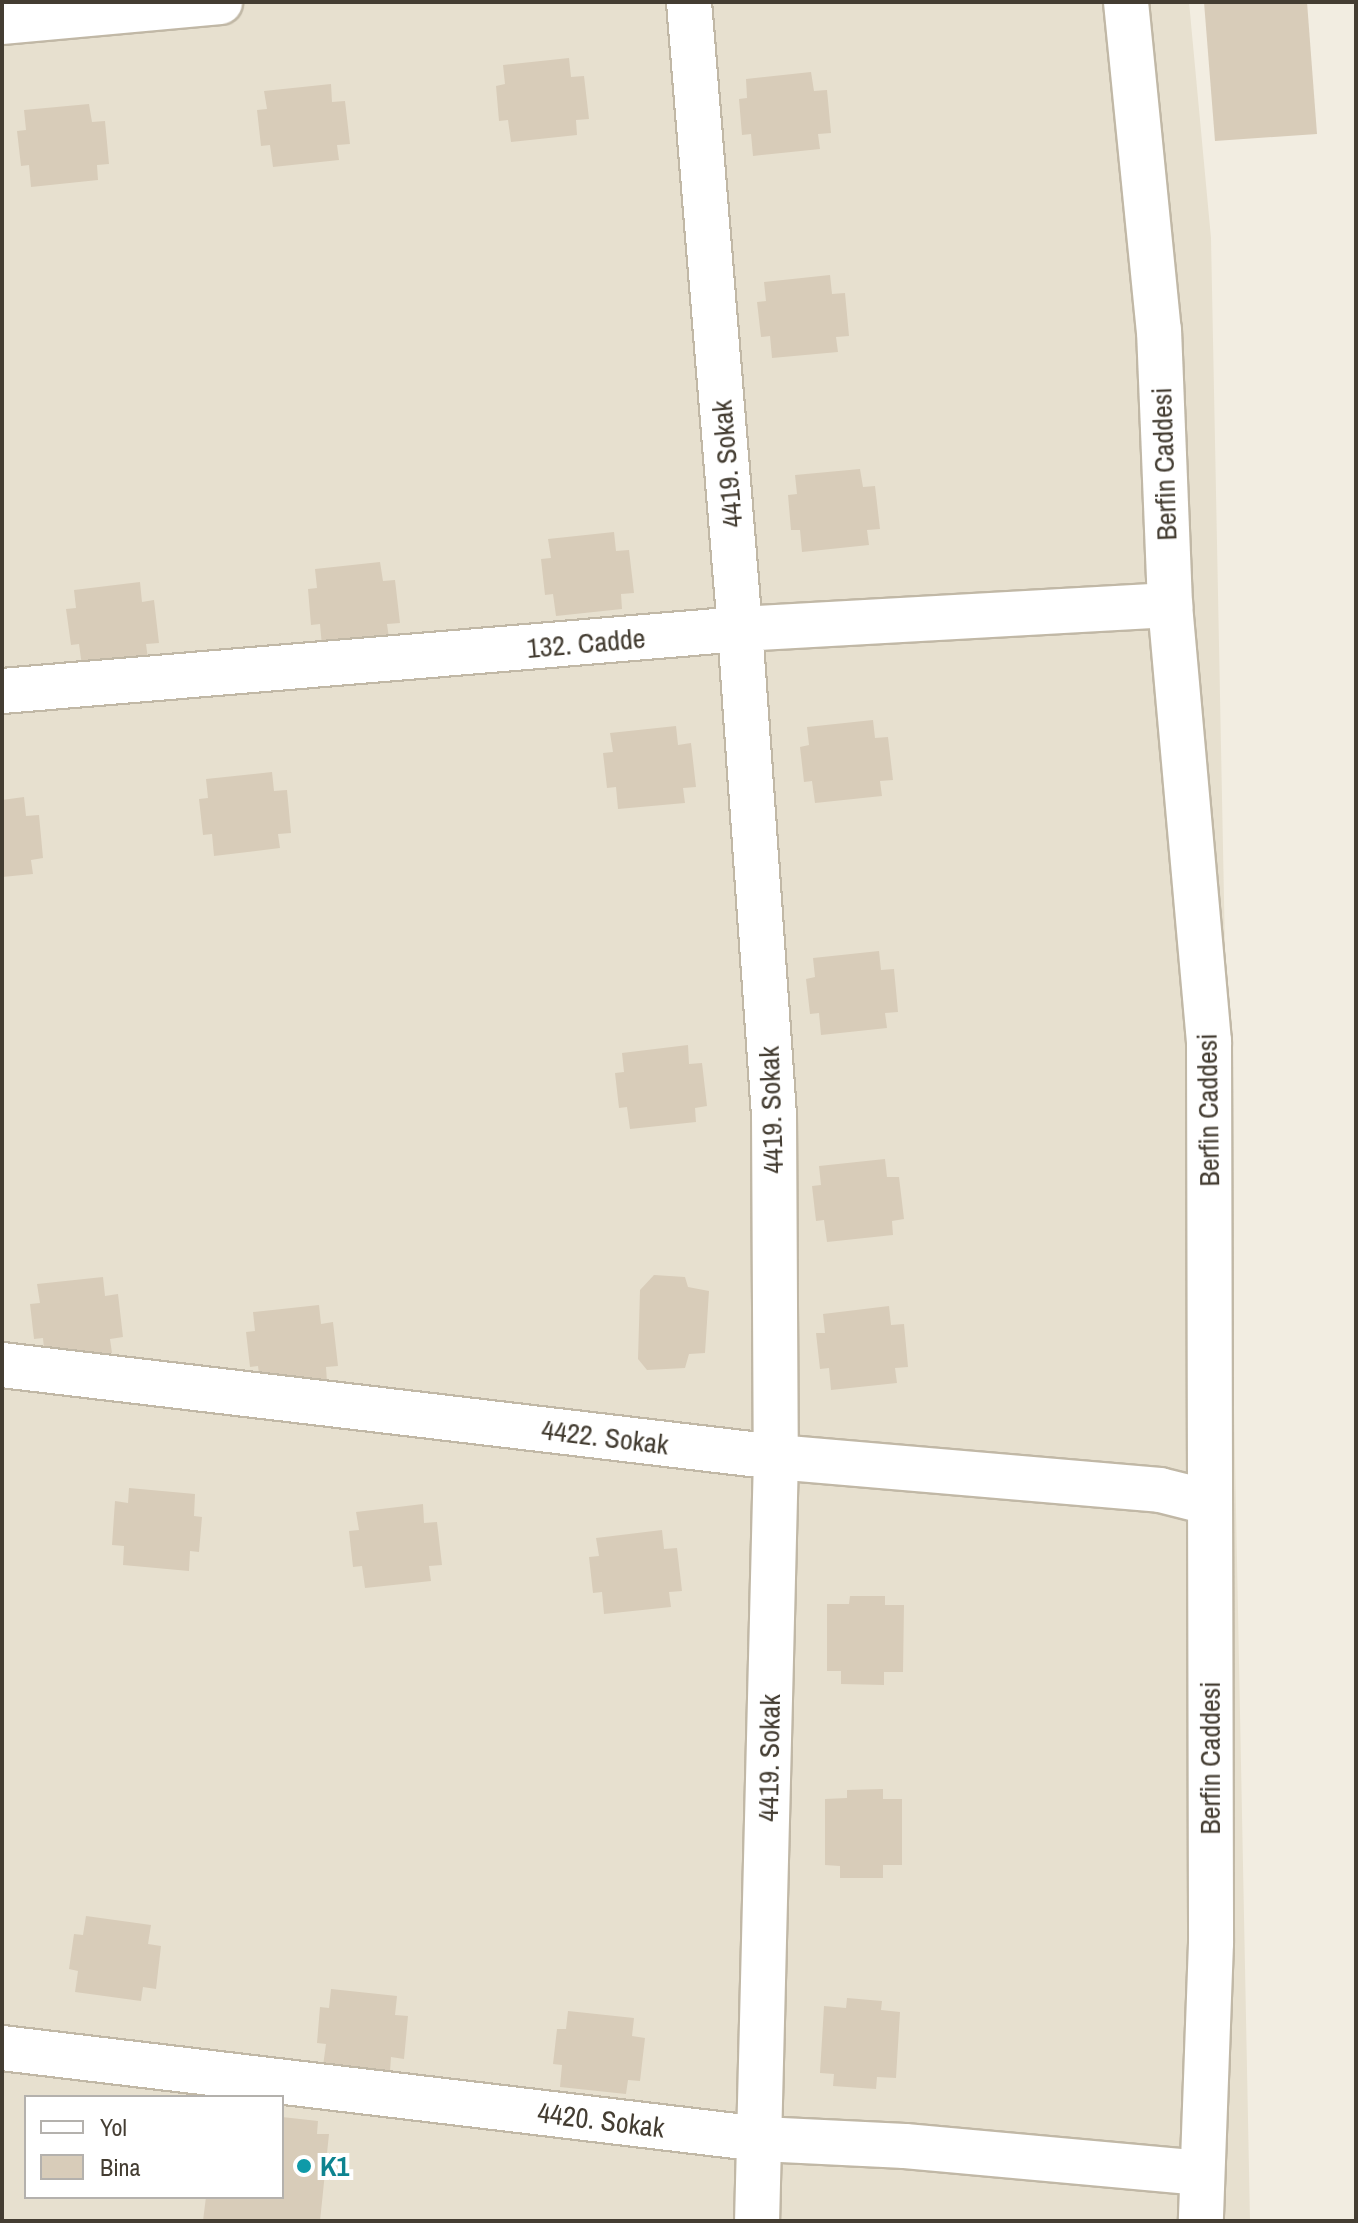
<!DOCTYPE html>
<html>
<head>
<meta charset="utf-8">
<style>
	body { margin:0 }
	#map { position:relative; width:1358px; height:2223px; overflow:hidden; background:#f2ede1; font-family:"Archivo Narrow",sans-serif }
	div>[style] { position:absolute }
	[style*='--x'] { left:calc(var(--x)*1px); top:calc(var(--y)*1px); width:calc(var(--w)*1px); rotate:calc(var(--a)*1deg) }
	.residential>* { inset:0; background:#e7e0cf }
	.building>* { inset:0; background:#d8ccb9 }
	.roads { filter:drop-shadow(2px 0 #c1b8a6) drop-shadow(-2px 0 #c1b8a6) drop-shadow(0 2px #c1b8a6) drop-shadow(0 -2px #c1b8a6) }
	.minor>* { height:44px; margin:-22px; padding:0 22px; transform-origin:22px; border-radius:22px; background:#fff }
	.dots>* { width:22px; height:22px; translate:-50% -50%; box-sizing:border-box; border:4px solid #fff; border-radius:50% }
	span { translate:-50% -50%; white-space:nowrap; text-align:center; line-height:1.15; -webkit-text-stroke:8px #fff; paint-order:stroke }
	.street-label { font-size:28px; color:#443d32 }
	.culture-label { font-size:28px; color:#0d838f; font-weight:700 }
	.left { translate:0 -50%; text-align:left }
	.frame { position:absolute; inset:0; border:4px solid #443d32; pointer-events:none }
	.legend { position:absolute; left:24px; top:2095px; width:260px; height:104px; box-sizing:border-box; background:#fff; border:2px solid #b4b1ad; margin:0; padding:10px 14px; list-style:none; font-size:24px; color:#443d32 }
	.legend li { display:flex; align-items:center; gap:16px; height:40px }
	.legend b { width:40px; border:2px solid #b4b1ad }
</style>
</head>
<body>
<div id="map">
	<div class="residential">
		<div style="clip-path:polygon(evenodd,2px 2px,1189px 2px,1211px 238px,1250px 2221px,2px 2221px,2px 2px,26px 2097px,282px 2097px,282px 2197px,26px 2197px,26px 2097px)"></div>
	</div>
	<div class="building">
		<div style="clip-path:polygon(1204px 2px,1307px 2px,1317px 134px,1215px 141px)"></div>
		<div style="clip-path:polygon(569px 58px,571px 77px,584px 76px,589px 119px,576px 120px,577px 135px,511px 142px,508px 120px,499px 121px,496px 86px,505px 84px,503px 65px)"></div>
		<div style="clip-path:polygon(811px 72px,814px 91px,827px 90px,831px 133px,818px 134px,820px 149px,753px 156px,751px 134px,742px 135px,739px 99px,747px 98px,746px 79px)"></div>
		<div style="clip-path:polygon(331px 84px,332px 102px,345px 101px,350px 144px,337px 145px,339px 160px,273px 167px,270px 145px,261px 146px,257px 110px,267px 109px,264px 91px)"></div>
		<div style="clip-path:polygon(89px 104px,92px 122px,105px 121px,109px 164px,97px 165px,98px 180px,31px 187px,29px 165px,21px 166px,17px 131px,26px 130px,24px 110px)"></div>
		<div style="clip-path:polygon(830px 275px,832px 294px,845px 293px,849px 336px,836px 337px,838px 352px,772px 358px,770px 336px,761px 337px,757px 302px,766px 301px,764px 282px)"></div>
		<div style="clip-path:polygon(860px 469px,863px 487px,875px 486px,880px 529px,867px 530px,869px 545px,802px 552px,800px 530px,791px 530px,788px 495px,797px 494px,795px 475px)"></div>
		<div style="clip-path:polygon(614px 532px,616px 551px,629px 550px,634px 593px,621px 594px,622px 609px,556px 616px,553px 594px,545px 595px,541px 559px,551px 558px,548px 539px)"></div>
		<div style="clip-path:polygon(380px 562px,383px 581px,395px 580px,400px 623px,387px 624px,389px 638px,322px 646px,320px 624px,311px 625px,308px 589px,317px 588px,315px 569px)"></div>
		<div style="clip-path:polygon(140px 582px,142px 602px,154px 600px,159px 643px,146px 644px,148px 659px,82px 666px,79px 644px,71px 645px,66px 609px,76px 608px,74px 590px)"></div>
		<div style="clip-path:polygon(873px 720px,875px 738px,888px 737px,893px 780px,880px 781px,882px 796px,815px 803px,812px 781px,804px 782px,800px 747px,809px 745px,807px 727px)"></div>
		<div style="clip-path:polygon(676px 726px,678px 745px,691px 743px,696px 787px,683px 788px,685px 803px,618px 809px,616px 787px,607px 788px,603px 753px,613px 752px,610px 733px)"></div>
		<div style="clip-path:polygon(272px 772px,274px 791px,287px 790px,291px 833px,278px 834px,280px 848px,214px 856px,212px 834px,203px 835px,199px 799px,208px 798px,206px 779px)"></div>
		<div style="clip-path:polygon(24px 797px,26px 816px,39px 815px,43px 858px,31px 860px,33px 874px,2px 877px,2px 800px)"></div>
		<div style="clip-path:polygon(879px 951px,881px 970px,894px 969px,898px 1012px,885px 1013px,887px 1028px,821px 1035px,819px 1013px,810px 1014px,806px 979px,815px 977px,813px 958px)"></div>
		<div style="clip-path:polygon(688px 1045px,689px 1064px,702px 1063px,707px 1106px,695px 1108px,696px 1122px,630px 1129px,627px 1107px,619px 1108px,615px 1073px,624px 1072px,622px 1053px)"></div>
		<div style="clip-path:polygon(885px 1159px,887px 1177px,899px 1177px,904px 1219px,892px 1221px,893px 1235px,827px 1242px,824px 1220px,816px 1221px,812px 1186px,821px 1185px,819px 1166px)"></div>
		<div style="clip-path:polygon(654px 1275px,685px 1277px,688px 1287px,709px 1291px,705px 1353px,689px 1354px,685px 1368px,647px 1370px,638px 1359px,640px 1290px)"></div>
		<div style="clip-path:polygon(103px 1277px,105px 1296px,118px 1294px,123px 1337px,110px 1339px,112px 1353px,45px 1361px,43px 1338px,34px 1339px,30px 1304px,40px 1303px,37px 1284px)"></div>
		<div style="clip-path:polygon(319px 1305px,321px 1324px,333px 1322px,338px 1366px,326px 1367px,327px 1382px,261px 1388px,258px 1366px,250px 1367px,246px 1332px,255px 1331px,253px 1312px)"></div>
		<div style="clip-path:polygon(889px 1306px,891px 1325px,904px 1324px,908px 1367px,895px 1368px,897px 1383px,831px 1390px,829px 1368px,820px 1369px,816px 1333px,825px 1333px,823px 1314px)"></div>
		<div style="clip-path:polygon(129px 1488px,195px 1494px,194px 1516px,202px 1517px,199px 1552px,190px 1551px,189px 1571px,123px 1565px,124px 1546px,112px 1545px,115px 1501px,128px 1503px)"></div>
		<div style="clip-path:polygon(423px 1504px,424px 1523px,437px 1522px,442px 1565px,429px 1566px,431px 1581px,365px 1588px,362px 1566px,353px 1567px,349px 1531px,359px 1530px,356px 1512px)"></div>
		<div style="clip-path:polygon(662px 1530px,664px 1549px,677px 1548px,682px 1591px,669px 1592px,671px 1607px,604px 1614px,602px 1592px,593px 1593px,589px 1557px,599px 1556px,596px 1538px)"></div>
		<div style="clip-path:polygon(850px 1596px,885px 1596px,885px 1605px,904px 1605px,903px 1672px,884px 1672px,884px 1685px,841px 1684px,841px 1671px,827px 1671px,827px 1604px,849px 1604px)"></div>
		<div style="clip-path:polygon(883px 1789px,883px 1799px,902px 1799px,902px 1865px,883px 1865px,883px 1878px,840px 1878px,840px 1866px,825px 1865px,825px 1799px,847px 1798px,847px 1790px)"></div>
		<div style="clip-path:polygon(86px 1916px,151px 1925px,148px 1944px,161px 1946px,156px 1989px,143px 1987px,141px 2001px,75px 1992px,78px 1971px,69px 1969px,74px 1934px,83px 1935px)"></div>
		<div style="clip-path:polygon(331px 1989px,397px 1996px,395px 2015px,408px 2016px,404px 2059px,391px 2057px,390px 2072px,323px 2066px,326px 2044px,317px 2043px,320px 2007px,329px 2008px)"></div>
		<div style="clip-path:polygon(847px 1998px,882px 2001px,881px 2010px,900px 2012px,896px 2078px,877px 2077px,876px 2089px,833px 2086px,834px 2074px,820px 2073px,824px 2006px,846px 2008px)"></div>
		<div style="clip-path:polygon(568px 2011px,634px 2018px,632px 2036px,645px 2038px,640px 2081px,628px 2080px,626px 2094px,560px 2087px,562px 2065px,553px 2064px,557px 2029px,566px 2029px)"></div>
		<div style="clip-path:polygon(282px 2117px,318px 2121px,317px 2134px,329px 2134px,320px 2221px,203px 2221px,206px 2197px,282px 2197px)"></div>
	</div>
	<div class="roads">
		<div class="minor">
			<div style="--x:689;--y:2;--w:629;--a:85.35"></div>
			<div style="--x:740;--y:629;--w:486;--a:86"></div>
			<div style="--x:774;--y:1114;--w:343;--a:89.7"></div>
			<div style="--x:776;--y:1457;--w:764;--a:91.42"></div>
			<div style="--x:1126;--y:2;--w:330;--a:84.3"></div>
			<div style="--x:1159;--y:330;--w:275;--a:87.7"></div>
			<div style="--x:1170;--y:605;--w:438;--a:84.9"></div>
			<div style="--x:1209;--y:1041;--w:902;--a:89.87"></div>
			<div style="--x:1211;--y:1943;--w:278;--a:92.1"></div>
			<div style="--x:2;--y:22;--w:219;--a:-5.2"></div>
			<div style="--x:2;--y:691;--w:741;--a:-4.8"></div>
			<div style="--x:740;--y:629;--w:431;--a:-3.2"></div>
			<div style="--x:2;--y:1365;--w:779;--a:6.78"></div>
			<div style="--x:776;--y:1457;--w:385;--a:4.9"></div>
			<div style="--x:1160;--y:1490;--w:49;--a:14"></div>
			<div style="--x:2;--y:2048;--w:764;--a:6.84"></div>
			<div style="--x:761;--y:2139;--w:144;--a:2.8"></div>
			<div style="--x:905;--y:2146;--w:298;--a:5.2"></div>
		</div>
	</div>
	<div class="dots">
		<div style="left:304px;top:2166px;background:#0f9aa8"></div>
	</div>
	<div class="street-label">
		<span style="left:727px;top:464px;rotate:-95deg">4419. Sokak</span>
		<span style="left:1164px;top:464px;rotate:-92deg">Berfin Caddesi</span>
		<span style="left:586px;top:643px;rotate:-5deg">132. Cadde</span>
		<span style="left:771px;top:1110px;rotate:-92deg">4419. Sokak</span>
		<span style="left:1208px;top:1110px;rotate:-91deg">Berfin Caddesi</span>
		<span style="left:605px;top:1437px;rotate:7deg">4422. Sokak</span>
		<span style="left:769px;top:1758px;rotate:-89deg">4419. Sokak</span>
		<span style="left:1210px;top:1758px;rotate:-90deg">Berfin Caddesi</span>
		<span style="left:601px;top:2120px;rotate:7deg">4420. Sokak</span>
	</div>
	<div class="culture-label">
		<span class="left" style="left:320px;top:2166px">K1</span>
	</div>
	<div class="frame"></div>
	<ul class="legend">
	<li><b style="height:10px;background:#fff"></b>Yol</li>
	<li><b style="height:22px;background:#d8ccb9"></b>Bina</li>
	</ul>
</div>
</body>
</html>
